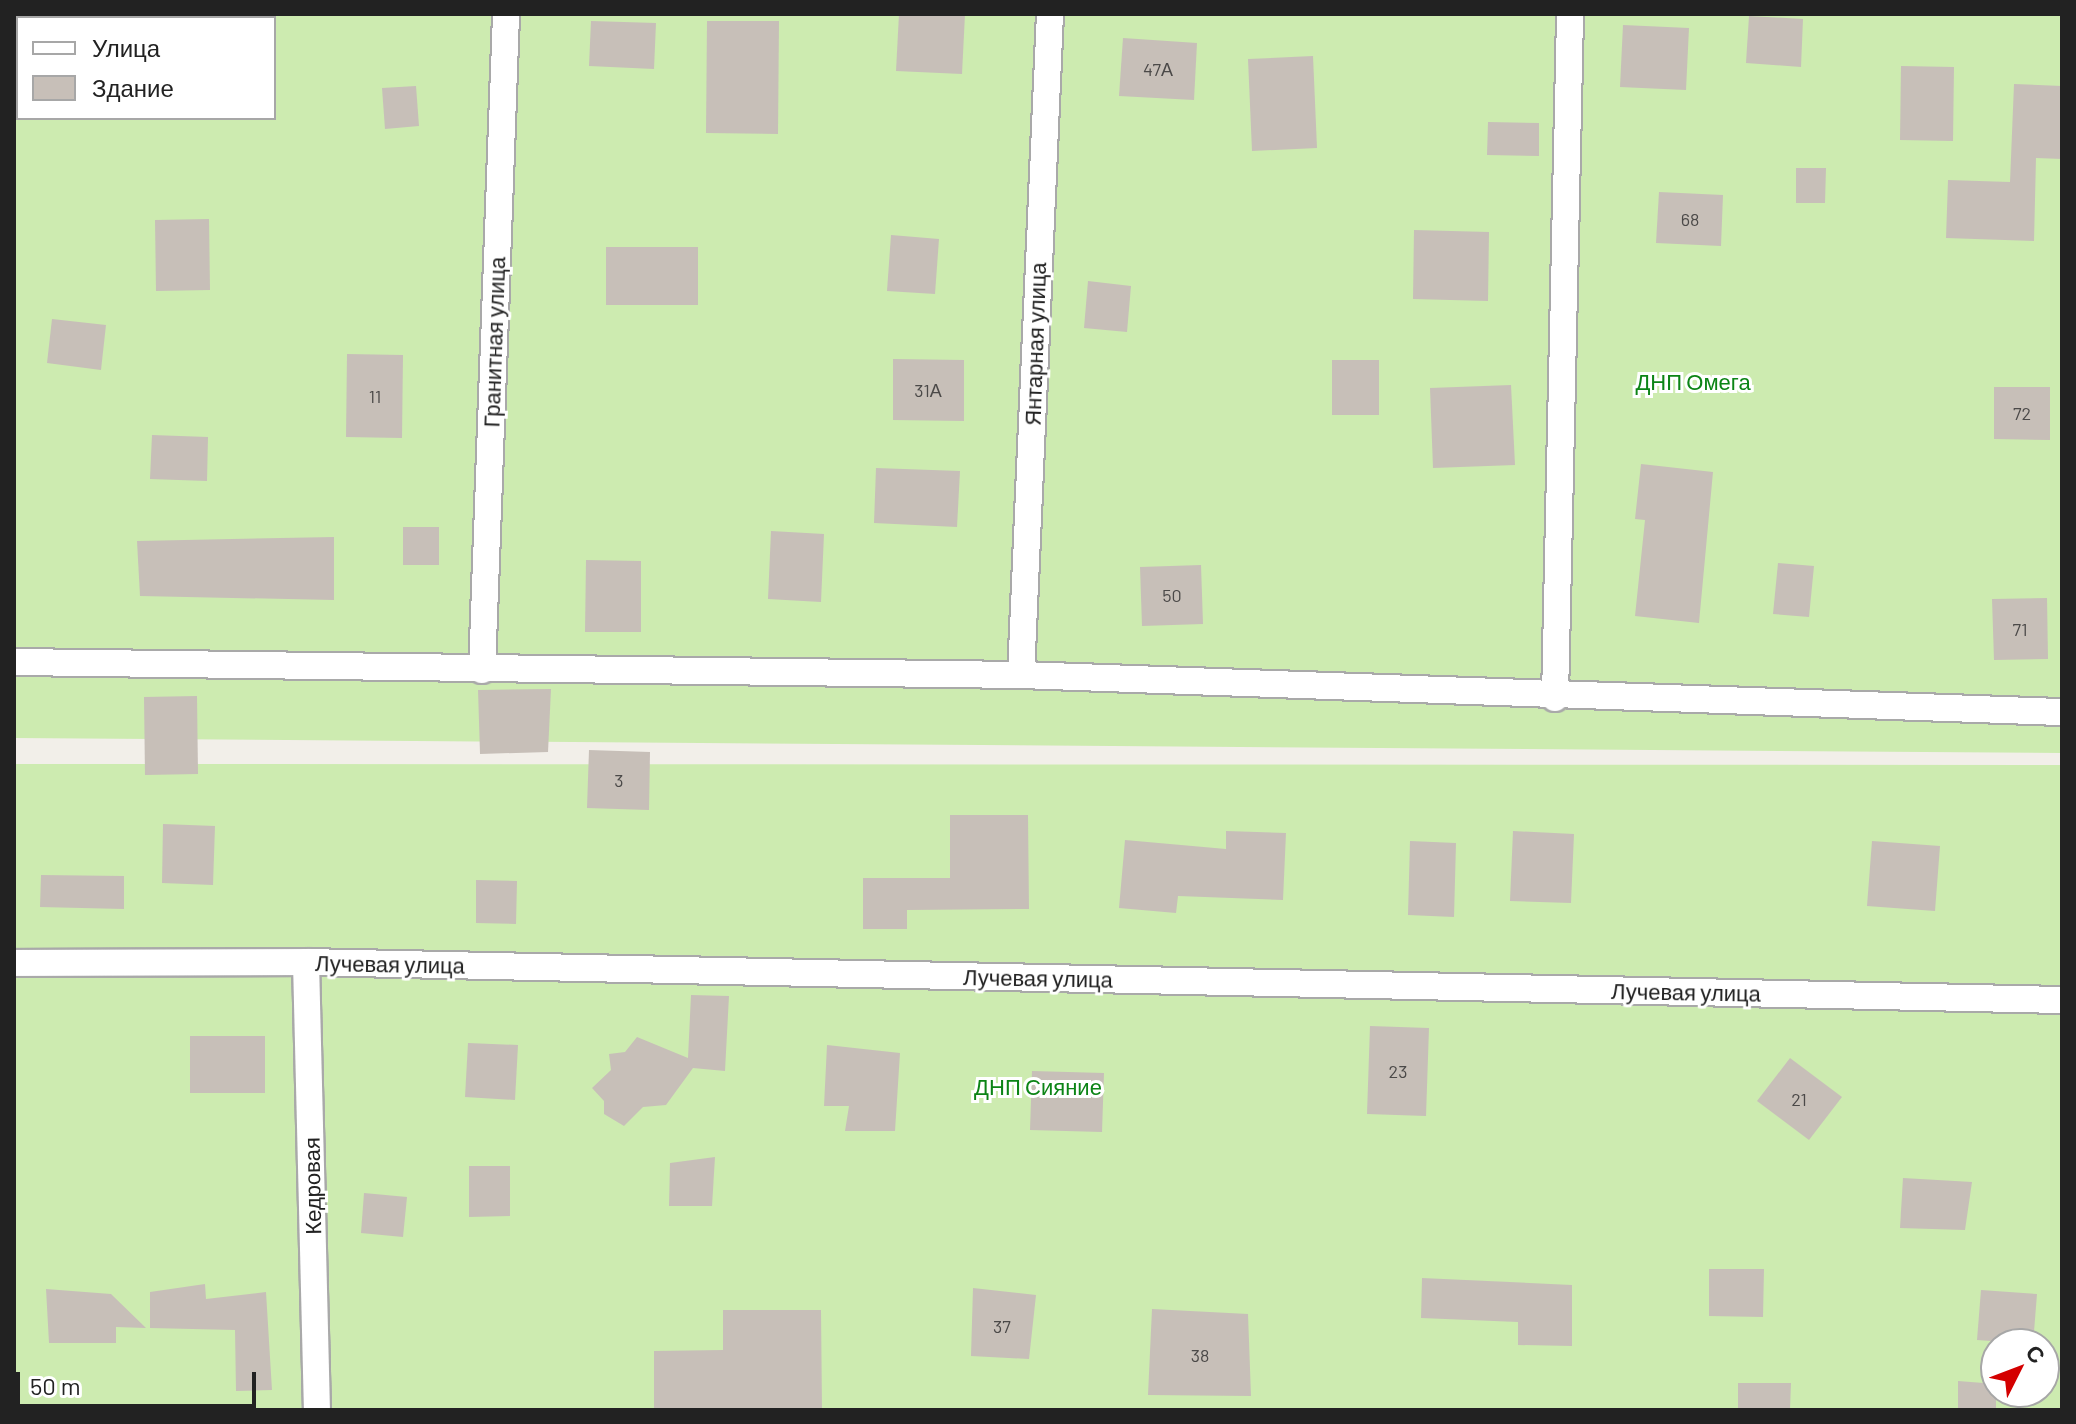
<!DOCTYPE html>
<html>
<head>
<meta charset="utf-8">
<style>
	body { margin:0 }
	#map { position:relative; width:2076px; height:1424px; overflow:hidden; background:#f2efe9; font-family:Barlow,sans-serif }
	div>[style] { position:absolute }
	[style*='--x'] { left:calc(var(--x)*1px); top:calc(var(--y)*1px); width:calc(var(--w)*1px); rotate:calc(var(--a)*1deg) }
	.grass>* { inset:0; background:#cdebb0 }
	.building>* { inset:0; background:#c7bfb8 }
	.roads { filter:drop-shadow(2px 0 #a9a9a9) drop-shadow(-2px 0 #a9a9a9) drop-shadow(0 2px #a9a9a9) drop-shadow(0 -2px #a9a9a9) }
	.street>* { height:26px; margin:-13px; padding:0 13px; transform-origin:13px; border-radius:13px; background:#fff }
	span { translate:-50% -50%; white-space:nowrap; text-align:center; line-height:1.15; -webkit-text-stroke:6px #fff; paint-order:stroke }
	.number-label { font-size:18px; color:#4b4948 }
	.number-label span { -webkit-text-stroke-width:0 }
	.street-label { font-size:22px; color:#222 }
	.park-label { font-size:22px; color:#0c8416 }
	.frame { position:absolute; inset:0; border:16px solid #222; pointer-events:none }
	.legend { position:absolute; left:16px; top:16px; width:260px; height:104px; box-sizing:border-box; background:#fff; border:2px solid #a7a7a7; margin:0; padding:10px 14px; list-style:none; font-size:24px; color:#222 }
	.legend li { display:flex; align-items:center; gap:16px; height:40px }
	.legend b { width:40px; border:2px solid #a7a7a7 }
	.north { position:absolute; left:1980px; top:1328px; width:80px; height:80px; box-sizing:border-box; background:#fff; border:2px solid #a7a7a7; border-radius:50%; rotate:48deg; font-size:22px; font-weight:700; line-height:32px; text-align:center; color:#222 }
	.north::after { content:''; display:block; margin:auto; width:28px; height:36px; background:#d40000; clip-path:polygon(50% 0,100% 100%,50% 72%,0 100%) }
	.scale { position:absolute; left:16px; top:1372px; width:240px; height:36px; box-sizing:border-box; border:4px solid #222; border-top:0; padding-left:10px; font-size:24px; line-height:28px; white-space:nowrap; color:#222; -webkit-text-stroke:6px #fff; paint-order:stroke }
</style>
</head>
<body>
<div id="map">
	<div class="grass">
		<div style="clip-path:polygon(evenodd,14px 14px,2062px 14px,2062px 753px,14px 738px,14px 14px,18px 18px,274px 18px,274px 118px,18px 118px,18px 18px)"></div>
		<div style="clip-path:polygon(evenodd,14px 764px,2062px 765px,2062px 1410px,14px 1410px,14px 764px,1996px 1344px,2044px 1344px,2044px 1392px,1996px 1392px,1996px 1344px)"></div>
	</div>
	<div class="building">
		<div style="clip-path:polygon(899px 14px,965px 14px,962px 74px,896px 71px)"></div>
		<div style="clip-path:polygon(1749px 16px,1803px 19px,1801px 67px,1746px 63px)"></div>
		<div style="clip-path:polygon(591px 21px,656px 23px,654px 69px,589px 66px)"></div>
		<div style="clip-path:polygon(707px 21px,779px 21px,778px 134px,706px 133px)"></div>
		<div style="clip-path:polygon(1623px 25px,1689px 28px,1686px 90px,1620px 87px)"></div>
		<div style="clip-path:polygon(1123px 38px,1197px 43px,1194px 100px,1119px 96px)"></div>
		<div style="clip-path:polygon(1313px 56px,1317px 148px,1252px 151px,1248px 59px)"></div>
		<div style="clip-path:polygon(1901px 66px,1954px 67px,1953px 141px,1900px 140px)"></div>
		<div style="clip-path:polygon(2014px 84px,2062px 86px,2062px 159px,2036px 158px,2034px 241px,1946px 238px,1948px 180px,2010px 182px)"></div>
		<div style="clip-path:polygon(416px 86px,419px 126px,385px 129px,382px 88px)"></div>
		<div style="clip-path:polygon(1488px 122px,1539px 123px,1539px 156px,1487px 155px)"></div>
		<div style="clip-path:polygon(1796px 168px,1826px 168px,1825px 203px,1796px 203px)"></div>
		<div style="clip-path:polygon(1659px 192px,1723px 195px,1721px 246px,1656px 243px)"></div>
		<div style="clip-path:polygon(209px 219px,210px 290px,156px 291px,155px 220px)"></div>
		<div style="clip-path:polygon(1414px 230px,1489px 232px,1488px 301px,1413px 299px)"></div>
		<div style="clip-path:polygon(891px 235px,939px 239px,935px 294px,887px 291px)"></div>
		<div style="clip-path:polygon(606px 247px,698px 247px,698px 305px,606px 305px)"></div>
		<div style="clip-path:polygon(1088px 281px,1131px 286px,1127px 332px,1084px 328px)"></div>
		<div style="clip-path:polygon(52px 319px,106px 325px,101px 370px,47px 363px)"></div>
		<div style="clip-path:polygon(347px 354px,403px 355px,402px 438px,346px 437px)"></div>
		<div style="clip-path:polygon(893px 359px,964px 360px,964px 421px,893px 420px)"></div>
		<div style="clip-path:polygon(1332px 360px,1379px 360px,1379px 415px,1332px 415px)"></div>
		<div style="clip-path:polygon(1511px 385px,1515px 465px,1433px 468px,1430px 388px)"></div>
		<div style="clip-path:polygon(1994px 387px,2050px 387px,2050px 440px,1994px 439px)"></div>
		<div style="clip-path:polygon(152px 435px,208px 437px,207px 481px,150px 479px)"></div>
		<div style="clip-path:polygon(1641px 464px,1713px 472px,1699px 623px,1635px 616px,1645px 520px,1635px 519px)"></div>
		<div style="clip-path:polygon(876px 468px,960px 471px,957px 527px,874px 523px)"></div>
		<div style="clip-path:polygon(403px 527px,439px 527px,439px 565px,403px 565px)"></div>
		<div style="clip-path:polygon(771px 531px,824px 534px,821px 602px,768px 599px)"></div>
		<div style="clip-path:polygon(334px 537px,334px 600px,140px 596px,137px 541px)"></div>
		<div style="clip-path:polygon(586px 560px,641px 561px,641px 632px,585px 632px)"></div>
		<div style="clip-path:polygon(1778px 563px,1814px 566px,1809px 617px,1773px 614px)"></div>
		<div style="clip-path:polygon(1201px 565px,1203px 624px,1142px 626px,1140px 567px)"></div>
		<div style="clip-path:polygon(2047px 598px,2048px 659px,1994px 660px,1992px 599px)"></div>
		<div style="clip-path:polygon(551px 689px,548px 752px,480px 754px,478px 690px)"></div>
		<div style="clip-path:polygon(197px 696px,198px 774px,145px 775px,144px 697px)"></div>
		<div style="clip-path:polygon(589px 750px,650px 752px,649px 810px,587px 808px)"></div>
		<div style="clip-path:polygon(950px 815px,1028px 815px,1029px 909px,907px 910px,907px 929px,863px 929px,863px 878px,950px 878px)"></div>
		<div style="clip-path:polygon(163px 824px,215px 826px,213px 885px,162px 883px)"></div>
		<div style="clip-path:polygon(1226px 831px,1286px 833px,1283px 900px,1178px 896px,1176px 913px,1119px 908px,1125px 840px,1226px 849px)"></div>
		<div style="clip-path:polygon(1513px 831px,1574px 834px,1571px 903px,1510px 901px)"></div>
		<div style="clip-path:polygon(1410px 841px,1456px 843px,1454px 917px,1408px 915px)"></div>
		<div style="clip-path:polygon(1872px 841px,1940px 846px,1935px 911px,1867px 906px)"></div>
		<div style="clip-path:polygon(41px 875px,124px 876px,124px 909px,40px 907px)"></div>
		<div style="clip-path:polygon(476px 880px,517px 881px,516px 924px,476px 923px)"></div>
		<div style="clip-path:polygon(691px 995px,729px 996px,725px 1071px,693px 1068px,666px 1105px,643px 1107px,624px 1126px,604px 1114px,604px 1101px,592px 1088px,611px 1070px,609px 1054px,625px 1052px,637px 1037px,688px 1058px)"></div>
		<div style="clip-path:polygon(1370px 1026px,1429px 1028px,1426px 1116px,1367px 1114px)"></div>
		<div style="clip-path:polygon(190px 1036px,265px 1036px,265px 1093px,190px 1093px)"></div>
		<div style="clip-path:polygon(468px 1043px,518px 1045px,515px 1100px,465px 1097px)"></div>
		<div style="clip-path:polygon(827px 1045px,900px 1053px,895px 1131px,845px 1131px,849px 1106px,824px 1106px)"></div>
		<div style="clip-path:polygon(1790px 1058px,1842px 1097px,1809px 1140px,1757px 1101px)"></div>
		<div style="clip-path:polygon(1032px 1071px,1104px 1073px,1102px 1132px,1030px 1130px)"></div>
		<div style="clip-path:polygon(715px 1157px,712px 1206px,669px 1206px,670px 1163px)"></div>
		<div style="clip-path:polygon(469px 1166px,510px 1166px,510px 1216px,469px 1217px)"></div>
		<div style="clip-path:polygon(1903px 1178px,1972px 1182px,1965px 1230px,1900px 1228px)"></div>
		<div style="clip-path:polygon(364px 1193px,407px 1197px,403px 1237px,361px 1233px)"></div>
		<div style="clip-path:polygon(1709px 1269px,1764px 1269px,1763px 1317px,1709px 1316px)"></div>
		<div style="clip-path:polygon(1422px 1278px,1572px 1285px,1572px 1346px,1518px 1345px,1518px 1322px,1421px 1318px)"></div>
		<div style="clip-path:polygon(205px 1284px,206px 1299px,266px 1292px,272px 1390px,236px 1391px,235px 1330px,150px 1328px,150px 1292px)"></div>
		<div style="clip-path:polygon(973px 1288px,1036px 1295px,1029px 1359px,971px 1356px)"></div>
		<div style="clip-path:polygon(46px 1289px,111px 1294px,146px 1328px,116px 1327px,116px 1343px,49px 1343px)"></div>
		<div style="clip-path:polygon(1981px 1290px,2037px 1294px,2033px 1344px,1977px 1340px)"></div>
		<div style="clip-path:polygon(1152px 1309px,1248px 1314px,1251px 1396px,1148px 1395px)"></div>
		<div style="clip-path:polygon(723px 1310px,821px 1310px,822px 1409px,654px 1410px,654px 1351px,723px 1350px)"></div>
		<div style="clip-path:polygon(1958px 1381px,1996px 1384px,1996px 1410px,1958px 1410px)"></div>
		<div style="clip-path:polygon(1738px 1383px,1791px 1383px,1790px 1410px,1738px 1410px)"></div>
	</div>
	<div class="roads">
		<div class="street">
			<div style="--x:14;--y:662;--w:1007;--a:0.74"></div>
			<div style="--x:1021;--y:675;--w:1042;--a:2.04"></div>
			<div style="--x:482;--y:670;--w:656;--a:-87.9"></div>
			<div style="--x:1021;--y:675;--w:662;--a:-87.49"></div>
			<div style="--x:1555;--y:698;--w:684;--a:-88.74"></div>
			<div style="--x:306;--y:962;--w:448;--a:88.6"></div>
			<div style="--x:14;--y:963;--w:292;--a:-0.2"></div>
			<div style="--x:306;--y:962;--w:1756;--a:1.24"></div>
		</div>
	</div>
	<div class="number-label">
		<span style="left:1158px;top:69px">47А</span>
		<span style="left:1690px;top:219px">68</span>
		<span style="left:928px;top:390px">31А</span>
		<span style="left:375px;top:396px">11</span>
		<span style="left:2022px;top:413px">72</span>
		<span style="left:1172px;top:595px">50</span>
		<span style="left:2020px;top:629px">71</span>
		<span style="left:619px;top:780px">3</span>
		<span style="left:1398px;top:1071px">23</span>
		<span style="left:1799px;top:1099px">21</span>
		<span style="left:1002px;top:1326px">37</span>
		<span style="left:1200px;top:1355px">38</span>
	</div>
	<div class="street-label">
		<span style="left:494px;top:342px;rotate:-88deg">Гранитная улица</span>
		<span style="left:1035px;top:344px;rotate:-88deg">Янтарная улица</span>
		<span style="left:390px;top:964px;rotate:1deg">Лучевая улица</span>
		<span style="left:1038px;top:978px;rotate:1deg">Лучевая улица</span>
		<span style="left:1686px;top:992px;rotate:1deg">Лучевая улица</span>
		<span style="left:312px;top:1186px;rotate:-91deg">Кедровая</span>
	</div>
	<div class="park-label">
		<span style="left:1693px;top:382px">ДНП Омега</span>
		<span style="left:1038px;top:1087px">ДНП Сияние</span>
	</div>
	<div class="frame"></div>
	<ul class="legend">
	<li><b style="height:10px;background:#fff"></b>Улица</li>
	<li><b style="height:22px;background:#c7bfb8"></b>Здание</li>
	</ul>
	<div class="north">С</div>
	<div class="scale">50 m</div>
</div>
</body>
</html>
